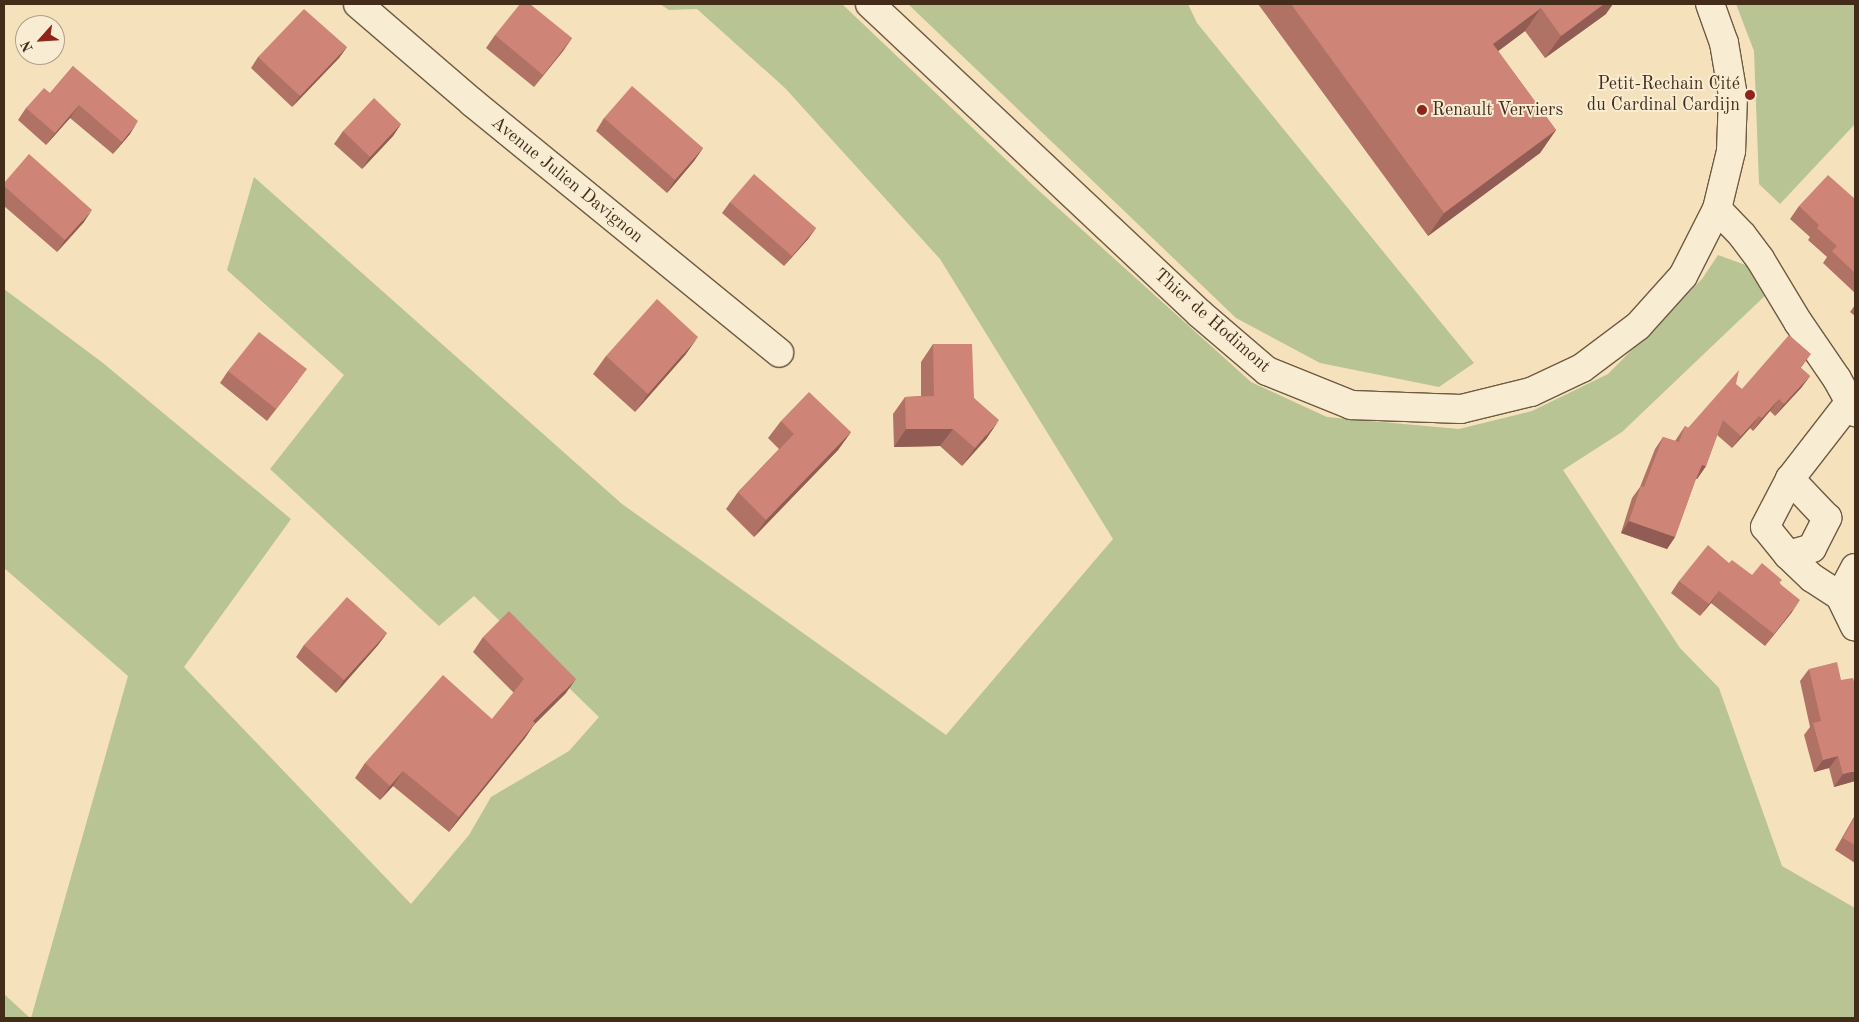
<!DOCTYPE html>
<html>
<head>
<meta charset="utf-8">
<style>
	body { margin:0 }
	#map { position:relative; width:1859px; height:1022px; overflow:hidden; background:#f5e2bc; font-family:"Old Standard TT",serif }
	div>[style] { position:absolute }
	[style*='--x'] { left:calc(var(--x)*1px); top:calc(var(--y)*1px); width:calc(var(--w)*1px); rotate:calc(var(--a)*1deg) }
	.green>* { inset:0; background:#b8c493 }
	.roads { filter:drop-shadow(1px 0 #705a43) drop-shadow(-1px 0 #705a43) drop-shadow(0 1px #705a43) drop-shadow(0 -1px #705a43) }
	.street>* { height:28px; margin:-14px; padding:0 14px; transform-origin:14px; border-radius:14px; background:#f8ecd3 }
	.wall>* { inset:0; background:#b17266 }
	.shaded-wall>* { inset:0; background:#905c53 }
	.building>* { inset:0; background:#ce8477 }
	.dots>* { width:14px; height:14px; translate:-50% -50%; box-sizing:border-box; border:2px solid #f8ecd3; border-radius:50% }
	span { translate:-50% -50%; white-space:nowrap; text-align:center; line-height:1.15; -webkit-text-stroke:4px #f8ecd3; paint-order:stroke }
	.poi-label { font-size:18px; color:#442c1b }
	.right { translate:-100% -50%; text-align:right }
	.left { translate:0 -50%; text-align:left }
	.street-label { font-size:18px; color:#442c1b }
	.frame { position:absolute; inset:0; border:5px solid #442c1b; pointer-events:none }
	.north { position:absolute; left:15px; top:15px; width:50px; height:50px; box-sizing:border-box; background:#f8ecd3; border:1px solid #b09f89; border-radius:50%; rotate:244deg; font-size:14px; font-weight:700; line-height:20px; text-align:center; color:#442c1b }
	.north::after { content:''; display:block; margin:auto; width:18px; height:22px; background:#8f2418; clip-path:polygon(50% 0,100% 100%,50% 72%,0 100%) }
</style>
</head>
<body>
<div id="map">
	<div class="green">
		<div style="clip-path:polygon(660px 4px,842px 4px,1037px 189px,1251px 382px,1327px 417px,1459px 429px,1532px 411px,1608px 374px,1702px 279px,1718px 255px,1751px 267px,1770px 291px,1622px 432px,1563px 470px,1680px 648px,1719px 688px,1782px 866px,1855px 908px,1855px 1018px,31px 1018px,128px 676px,4px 568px,4px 289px,103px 363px,291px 519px,184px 667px,411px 904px,469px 835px,491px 797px,569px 751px,599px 717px,474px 596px,439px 626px,270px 469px,344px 375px,227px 270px,254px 177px,622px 504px,946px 735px,1113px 539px,940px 259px,785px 88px,697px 9px,669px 10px)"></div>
		<div style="clip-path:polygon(908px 4px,1188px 4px,1197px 23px,1474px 363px,1439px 387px,1320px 363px,1236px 318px)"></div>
		<div style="clip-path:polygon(1736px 4px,1855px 4px,1855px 124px,1780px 204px,1759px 184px,1754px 51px)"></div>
		<div style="clip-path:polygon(4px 994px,30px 1018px,4px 1018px)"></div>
	</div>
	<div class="roads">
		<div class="street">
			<div style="--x:358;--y:4;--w:152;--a:40.7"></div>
			<div style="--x:473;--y:103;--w:395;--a:39.2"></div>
			<div style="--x:870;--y:4;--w:451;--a:43.2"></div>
			<div style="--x:1199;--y:313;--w:89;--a:40.5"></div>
			<div style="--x:1267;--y:371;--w:91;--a:22"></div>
			<div style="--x:1351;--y:405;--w:110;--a:2.1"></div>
			<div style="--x:1461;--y:409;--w:72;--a:-13.7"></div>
			<div style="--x:1531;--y:392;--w:56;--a:-25.2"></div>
			<div style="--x:1582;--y:368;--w:70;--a:-36.9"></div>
			<div style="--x:1638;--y:326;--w:67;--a:-48"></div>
			<div style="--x:1683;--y:276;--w:75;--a:-63.1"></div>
			<div style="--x:1717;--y:209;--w:60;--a:-76.4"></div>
			<div style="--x:1731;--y:151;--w:55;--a:-87.9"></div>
			<div style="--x:1733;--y:96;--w:54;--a:-99.6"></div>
			<div style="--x:1724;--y:43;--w:41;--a:-109.7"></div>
			<div style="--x:1717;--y:209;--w:36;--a:46"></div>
			<div style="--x:1742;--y:235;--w:30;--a:53"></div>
			<div style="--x:1760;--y:259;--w:74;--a:58.9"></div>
			<div style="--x:1798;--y:322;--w:69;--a:55.6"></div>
			<div style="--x:1837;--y:379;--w:38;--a:61"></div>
			<div style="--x:1788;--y:555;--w:25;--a:-16"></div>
			<div style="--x:1812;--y:548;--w:34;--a:-63"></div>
			<div style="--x:1827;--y:518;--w:54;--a:-133.5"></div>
			<div style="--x:1855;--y:568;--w:32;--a:118"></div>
			<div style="--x:1840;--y:596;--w:34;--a:64"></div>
			<div style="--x:1840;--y:596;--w:33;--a:-147"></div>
			<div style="--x:1812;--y:578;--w:33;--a:-136"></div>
			<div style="--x:1788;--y:555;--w:36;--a:-129"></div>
			<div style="--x:1765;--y:527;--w:54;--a:-62.5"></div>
			<div style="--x:1790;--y:479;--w:96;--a:-52.2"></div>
		</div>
	</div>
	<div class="wall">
		<div style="clip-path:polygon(1258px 4px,1604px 4px,1606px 14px,1545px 58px,1525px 31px,1498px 51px,1556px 130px,1540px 153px,1428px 236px)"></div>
		<div style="clip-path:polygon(495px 35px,572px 38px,563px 51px,534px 87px,486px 48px)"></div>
		<div style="clip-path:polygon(347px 47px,339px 58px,292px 107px,251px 68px,258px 57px)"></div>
		<div style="clip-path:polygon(73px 66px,130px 134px,113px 154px,70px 118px,46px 145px,18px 120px,26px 108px,50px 93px)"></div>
		<div style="clip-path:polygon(604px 118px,703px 148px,694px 161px,667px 193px,596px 131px)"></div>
		<div style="clip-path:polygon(401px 124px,393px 136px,362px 169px,334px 144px,343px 131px)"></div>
		<div style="clip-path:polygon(4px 183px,84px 222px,57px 252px,4px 206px)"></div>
		<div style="clip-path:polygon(1855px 199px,1855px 293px,1823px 263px,1827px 257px,1808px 240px,1810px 237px,1790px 219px,1799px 206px)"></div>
		<div style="clip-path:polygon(730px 202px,816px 228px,808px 239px,784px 266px,722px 213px)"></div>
		<div style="clip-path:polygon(1855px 305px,1855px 316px,1850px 312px)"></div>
		<div style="clip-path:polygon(933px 344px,974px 398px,987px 438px,962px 466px,940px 446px,894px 447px,893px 414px,905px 397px,921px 396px,921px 362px)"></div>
		<div style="clip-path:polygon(686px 354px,635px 412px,593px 374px,606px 356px)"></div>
		<div style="clip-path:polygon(1801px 368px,1810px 376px,1801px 388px,1775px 416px,1770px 411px,1753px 431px,1750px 428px,1732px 448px,1717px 435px,1706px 466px,1697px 479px,1696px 478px,1694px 484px,1675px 537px,1667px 549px,1621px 533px,1632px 498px,1640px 487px,1655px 449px,1663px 437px,1675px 441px,1685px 426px,1688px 428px,1742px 389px)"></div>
		<div style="clip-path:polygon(228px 371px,298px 381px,267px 421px,220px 383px)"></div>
		<div style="clip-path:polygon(781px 421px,851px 432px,838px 450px,754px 537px,726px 509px,738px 492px,779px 449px,768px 438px)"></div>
		<div style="clip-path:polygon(1729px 563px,1752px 575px,1780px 583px,1792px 612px,1765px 646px,1711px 603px,1700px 616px,1671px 593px,1679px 581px)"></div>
		<div style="clip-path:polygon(387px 633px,378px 645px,336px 693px,296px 657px,304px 645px)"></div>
		<div style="clip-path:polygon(483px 637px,566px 693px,535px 723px,525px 738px,449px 832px,393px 786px,380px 800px,355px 778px,365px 763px,492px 719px,514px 693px,473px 652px)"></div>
		<div style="clip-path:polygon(1809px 669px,1855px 781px,1834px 787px,1829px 768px,1814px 772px,1804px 735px,1810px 727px,1800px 681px)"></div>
		<div style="clip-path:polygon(1855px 815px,1855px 863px,1835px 850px)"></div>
	</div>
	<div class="shaded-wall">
		<div style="clip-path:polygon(1604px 4px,1613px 4px,1606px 14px,1545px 58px,1561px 36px)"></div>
		<div style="clip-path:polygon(1541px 8px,1525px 31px,1477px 67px,1493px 44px)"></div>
		<div style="clip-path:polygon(572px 38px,563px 51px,534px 87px,543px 75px)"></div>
		<div style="clip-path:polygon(347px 47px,339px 58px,292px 107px,300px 96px)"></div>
		<div style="clip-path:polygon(79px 105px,70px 118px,46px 145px,55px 133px)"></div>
		<div style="clip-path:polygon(138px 121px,130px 134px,113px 154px,122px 142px)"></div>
		<div style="clip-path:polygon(401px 124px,393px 136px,362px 169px,370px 157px)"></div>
		<div style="clip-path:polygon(1556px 130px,1540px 153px,1428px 236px,1444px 213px)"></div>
		<div style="clip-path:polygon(703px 148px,694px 161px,667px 193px,675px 180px)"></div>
		<div style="clip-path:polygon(92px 210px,84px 222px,57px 252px,65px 240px)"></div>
		<div style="clip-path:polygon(816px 228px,808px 239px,784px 266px,792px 256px)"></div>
		<div style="clip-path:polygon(698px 337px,686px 354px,635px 412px,648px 394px)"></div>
		<div style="clip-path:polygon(1811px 354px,1802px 366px,1791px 379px,1800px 367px)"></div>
		<div style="clip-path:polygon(1810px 376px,1801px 388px,1775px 416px,1784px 404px)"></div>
		<div style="clip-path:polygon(1779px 399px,1770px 411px,1753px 431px,1762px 418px)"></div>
		<div style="clip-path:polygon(1759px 416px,1750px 428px,1732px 448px,1741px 436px)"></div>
		<div style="clip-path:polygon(999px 420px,987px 438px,962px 466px,975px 448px)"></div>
		<div style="clip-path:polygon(906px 429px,953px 429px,940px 446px,894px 447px)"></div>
		<div style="clip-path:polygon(851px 432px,838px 450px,754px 537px,766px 520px)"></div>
		<div style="clip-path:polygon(1702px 465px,1706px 466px,1697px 479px,1694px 478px)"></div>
		<div style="clip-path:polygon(1629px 521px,1675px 537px,1667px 549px,1621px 533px)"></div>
		<div style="clip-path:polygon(1719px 591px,1711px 603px,1700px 616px,1709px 604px)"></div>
		<div style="clip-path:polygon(1800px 600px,1792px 612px,1765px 646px,1774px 634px)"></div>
		<div style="clip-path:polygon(387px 633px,378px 645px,336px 693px,344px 680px)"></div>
		<div style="clip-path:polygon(576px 679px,566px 693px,523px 736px,533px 721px)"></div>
		<div style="clip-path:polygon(535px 723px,525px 738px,449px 832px,459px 817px)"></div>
		<div style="clip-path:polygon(1838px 756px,1829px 768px,1814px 772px,1823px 760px)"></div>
		<div style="clip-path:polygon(403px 771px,393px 786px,380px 800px,390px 786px)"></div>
		<div style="clip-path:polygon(1855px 771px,1855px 781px,1834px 787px,1843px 774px)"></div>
	</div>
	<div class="building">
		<div style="clip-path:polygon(520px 4px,530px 4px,572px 38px,543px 75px,495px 35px)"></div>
		<div style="clip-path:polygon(1291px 4px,1604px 4px,1561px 36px,1541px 8px,1493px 44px,1556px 130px,1444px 213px)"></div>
		<div style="clip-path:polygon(304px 9px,347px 47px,300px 96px,258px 57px)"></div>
		<div style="clip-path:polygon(73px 66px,138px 121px,122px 142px,79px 105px,55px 133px,26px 108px,44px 88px,50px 93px)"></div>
		<div style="clip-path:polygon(632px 86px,703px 148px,675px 180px,604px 118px)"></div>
		<div style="clip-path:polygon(374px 98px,401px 124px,370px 157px,343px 131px)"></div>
		<div style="clip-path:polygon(29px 154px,92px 210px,65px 240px,4px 186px,4px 183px)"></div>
		<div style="clip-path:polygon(754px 174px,816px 228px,792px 256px,730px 202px)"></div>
		<div style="clip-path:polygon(1828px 175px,1855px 199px,1855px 273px,1832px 251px,1837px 246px,1817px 228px,1819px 225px,1799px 206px)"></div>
		<div style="clip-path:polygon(657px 299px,698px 337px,648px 394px,606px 356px)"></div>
		<div style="clip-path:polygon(259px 332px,307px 369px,276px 409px,228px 371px)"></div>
		<div style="clip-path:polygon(1789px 335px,1811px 354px,1800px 367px,1810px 376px,1784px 404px,1779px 399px,1762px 418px,1759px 416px,1741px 436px,1723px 420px,1706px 466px,1702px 465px,1694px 484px,1675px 537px,1629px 521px,1641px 486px,1644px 487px,1663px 437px,1679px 442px,1685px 426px,1688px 428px,1739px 370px,1736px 384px,1742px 389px)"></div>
		<div style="clip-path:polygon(933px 344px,972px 344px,974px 398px,999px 420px,975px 448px,953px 429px,906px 429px,905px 397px,934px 396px)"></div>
		<div style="clip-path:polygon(809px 392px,851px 432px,766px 520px,738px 492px,794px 434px,781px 421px)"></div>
		<div style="clip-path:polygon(1708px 545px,1729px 563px,1732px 560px,1752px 575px,1762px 563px,1782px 580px,1779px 583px,1800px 600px,1774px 634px,1719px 591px,1709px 604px,1679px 581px)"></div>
		<div style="clip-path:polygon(347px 597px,387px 633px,344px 680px,304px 645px)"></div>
		<div style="clip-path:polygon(509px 611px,576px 679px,533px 721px,535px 723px,459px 817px,403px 771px,390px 786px,365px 763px,443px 675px,492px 719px,524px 679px,483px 637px)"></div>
		<div style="clip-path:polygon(1837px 662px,1841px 680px,1853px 678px,1855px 685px,1855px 771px,1843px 774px,1838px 756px,1823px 760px,1813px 723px,1821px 721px,1809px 669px)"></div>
		<div style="clip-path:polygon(1855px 817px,1855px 845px,1843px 838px)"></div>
	</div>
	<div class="dots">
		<div style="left:1750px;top:95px;background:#8f2418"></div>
		<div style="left:1422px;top:110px;background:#8f2418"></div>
	</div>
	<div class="poi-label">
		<span class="right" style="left:1740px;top:95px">Petit-Rechain Cité<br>du Cardinal Cardijn</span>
		<span class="left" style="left:1432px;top:110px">Renault Verviers</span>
	</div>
	<div class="street-label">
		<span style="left:567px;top:180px;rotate:39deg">Avenue Julien Davignon</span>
		<span style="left:1212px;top:321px;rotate:41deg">Thier de Hodimont</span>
	</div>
	<div class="frame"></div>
	<div class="north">N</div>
</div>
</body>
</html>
